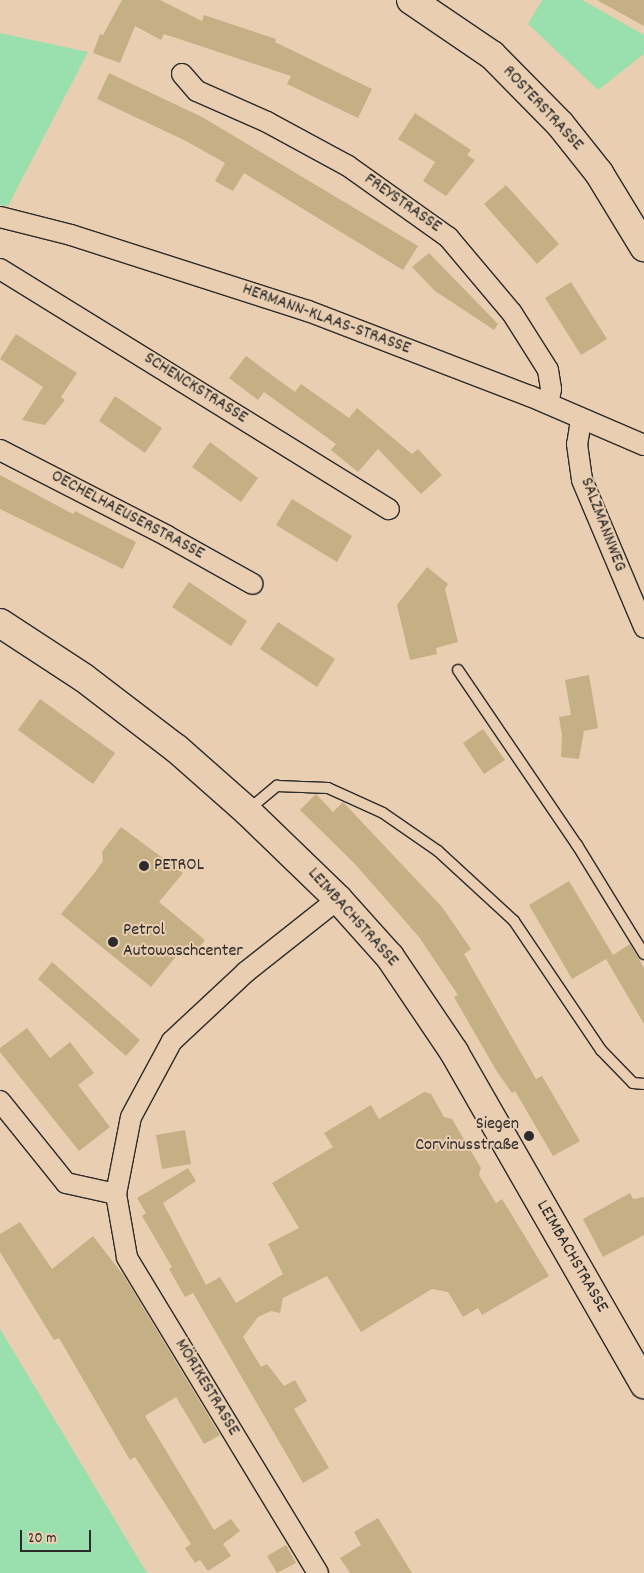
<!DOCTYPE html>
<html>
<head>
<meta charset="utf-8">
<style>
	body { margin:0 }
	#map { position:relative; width:644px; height:1573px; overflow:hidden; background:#eaceb1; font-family:Dekko,sans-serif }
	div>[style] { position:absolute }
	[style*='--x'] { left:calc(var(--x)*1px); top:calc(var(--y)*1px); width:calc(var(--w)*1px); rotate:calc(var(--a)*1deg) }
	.green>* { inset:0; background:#99e0ae }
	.building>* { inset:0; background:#c5af85 }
	.roads { filter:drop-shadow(1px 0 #2b2b2b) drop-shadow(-1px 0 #2b2b2b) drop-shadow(0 1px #2b2b2b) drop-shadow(0 -1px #2b2b2b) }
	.lane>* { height:10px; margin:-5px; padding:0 5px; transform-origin:5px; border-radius:5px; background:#eaceb1 }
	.street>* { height:20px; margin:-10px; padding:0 10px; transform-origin:10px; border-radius:10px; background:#eaceb1 }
	.secondary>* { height:28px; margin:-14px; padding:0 14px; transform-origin:14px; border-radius:14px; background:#eaceb1 }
	.dots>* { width:14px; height:14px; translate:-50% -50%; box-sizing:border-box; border:2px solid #eaceb1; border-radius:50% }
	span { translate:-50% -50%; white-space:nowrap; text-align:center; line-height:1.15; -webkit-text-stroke:4px #eaceb1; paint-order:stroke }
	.street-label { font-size:18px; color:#2b2b2b }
	.poi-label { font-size:18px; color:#2b2b2b }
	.left { translate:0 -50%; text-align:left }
	.right { translate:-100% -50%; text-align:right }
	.scale { position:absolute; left:20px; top:1530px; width:71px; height:22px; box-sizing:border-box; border:2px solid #2b2b2b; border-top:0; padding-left:6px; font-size:15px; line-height:18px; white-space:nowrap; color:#2b2b2b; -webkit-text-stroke:4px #eaceb1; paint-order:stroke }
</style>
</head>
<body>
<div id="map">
	<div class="green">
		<div style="clip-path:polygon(542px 0,582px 0,644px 35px,644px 54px,598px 90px,528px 24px)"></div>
		<div style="clip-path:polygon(0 33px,88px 52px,8px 206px,0 205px)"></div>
		<div style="clip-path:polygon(0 1329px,147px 1573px,0 1573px)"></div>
	</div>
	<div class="building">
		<div style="clip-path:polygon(122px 0,160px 0,202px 21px,204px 15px,276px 39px,275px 42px,372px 89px,358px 118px,287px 84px,291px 76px,164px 34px,161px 40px,135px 26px,120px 63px,93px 53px,100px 34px,103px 35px)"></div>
		<div style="clip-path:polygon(597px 0,644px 0,644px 26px)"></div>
		<div style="clip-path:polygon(109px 73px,202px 117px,418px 246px,403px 270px,244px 173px,233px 191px,215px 181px,225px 163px,186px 141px,97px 99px)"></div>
		<div style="clip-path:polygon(415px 113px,471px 150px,467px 155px,475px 160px,446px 196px,423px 181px,435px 162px,398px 139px)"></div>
		<div style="clip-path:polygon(506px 185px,559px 244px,537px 264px,484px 204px)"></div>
		<div style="clip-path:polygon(429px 253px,498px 324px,494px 330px,435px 291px,412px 267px)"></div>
		<div style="clip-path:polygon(571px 282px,607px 339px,581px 355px,545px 298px)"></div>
		<div style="clip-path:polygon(16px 334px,77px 373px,61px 397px,65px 400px,45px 425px,22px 420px,43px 387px,0 359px)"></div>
		<div style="clip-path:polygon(246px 356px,295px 392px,301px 384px,349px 418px,357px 408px,412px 454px,418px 449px,442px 475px,421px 494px,378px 449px,358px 472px,331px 450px,336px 444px,264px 392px,258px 400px,229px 378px)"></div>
		<div style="clip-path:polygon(115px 396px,162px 428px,145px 453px,99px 421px)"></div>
		<div style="clip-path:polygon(210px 442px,258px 478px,241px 502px,192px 467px)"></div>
		<div style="clip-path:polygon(0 475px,73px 514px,75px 511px,136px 542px,123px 569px,0 509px)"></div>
		<div style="clip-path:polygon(292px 499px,352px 536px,337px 562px,276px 525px)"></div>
		<div style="clip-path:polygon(427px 567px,448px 584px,445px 589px,458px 642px,436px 648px,437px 654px,410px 660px,397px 605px)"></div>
		<div style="clip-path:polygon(189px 582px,247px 621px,231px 646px,172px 607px)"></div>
		<div style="clip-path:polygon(278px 622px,335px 659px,317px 687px,260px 649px)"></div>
		<div style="clip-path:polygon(589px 675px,598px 728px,584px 731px,579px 759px,561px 757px,562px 735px,559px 717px,571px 715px,565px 680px)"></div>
		<div style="clip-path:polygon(40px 699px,115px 753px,93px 784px,18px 730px)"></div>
		<div style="clip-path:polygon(483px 729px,505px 760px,484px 774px,463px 743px)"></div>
		<div style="clip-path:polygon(316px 794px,333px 812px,343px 802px,442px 907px,471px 949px,464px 954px,536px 1079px,542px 1076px,580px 1141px,553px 1156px,515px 1091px,512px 1093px,496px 1070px,454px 997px,458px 995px,419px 937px,355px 864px,300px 810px)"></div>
		<div style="clip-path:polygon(121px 827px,183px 873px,159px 902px,205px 940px,192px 956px,183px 948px,151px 987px,61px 914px,93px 875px,103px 861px,102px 852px)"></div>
		<div style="clip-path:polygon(569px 881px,613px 955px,630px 944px,644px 968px,644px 1024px,606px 959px,572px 979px,529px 905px)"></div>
		<div style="clip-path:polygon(52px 962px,140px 1040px,126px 1056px,38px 979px)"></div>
		<div style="clip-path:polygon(27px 1028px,50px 1058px,70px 1042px,94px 1073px,78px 1085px,110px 1127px,79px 1151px,0 1052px,0 1048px)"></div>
		<div style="clip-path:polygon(424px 1092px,431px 1094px,444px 1117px,452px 1119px,481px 1168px,479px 1175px,496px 1203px,502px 1199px,549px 1276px,482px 1315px,478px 1308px,463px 1317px,448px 1292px,432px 1289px,361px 1332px,327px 1276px,283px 1298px,280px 1313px,271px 1311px,258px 1317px,243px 1337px,261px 1367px,267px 1364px,284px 1386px,295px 1380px,307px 1401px,294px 1409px,329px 1468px,303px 1483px,193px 1293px,185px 1297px,169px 1269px,172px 1267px,142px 1216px,146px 1213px,137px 1198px,188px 1168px,196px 1181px,163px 1203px,206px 1285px,220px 1277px,236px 1303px,283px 1274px,268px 1244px,299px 1228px,272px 1183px,333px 1147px,324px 1133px,371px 1105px,379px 1119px)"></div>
		<div style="clip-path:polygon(185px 1130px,191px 1164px,162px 1169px,156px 1135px)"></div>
		<div style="clip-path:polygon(630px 1193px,633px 1199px,644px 1197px,644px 1235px,603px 1257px,583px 1219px)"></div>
		<div style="clip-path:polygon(20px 1222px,52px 1269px,93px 1236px,124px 1276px,220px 1435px,204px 1444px,176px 1397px,145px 1416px,214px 1530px,231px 1519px,240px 1531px,223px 1544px,231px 1556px,208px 1571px,200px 1560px,195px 1563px,185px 1548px,191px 1544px,135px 1457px,130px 1460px,59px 1338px,54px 1340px,0 1252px,0 1234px)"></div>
		<div style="clip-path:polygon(378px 1518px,412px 1573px,350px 1573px,340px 1558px,361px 1545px,354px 1532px)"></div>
		<div style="clip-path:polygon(286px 1545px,296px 1563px,277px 1573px,267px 1556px)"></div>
	</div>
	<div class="roads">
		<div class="lane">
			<div style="--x:458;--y:670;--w:212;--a:55.8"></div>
			<div style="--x:577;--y:845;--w:128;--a:58.4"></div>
			<div style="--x:248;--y:810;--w:38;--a:-40"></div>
			<div style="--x:277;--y:786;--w:51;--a:2.2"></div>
			<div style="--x:328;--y:788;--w:60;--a:24.4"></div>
			<div style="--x:383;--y:813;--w:67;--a:34.6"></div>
			<div style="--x:438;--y:851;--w:103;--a:42.6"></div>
			<div style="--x:514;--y:921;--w:156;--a:56"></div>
			<div style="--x:601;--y:1050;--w:46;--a:45.9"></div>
			<div style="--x:633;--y:1083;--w:11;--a:5"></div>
		</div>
		<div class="street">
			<div style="--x:182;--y:74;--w:23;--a:49"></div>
			<div style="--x:197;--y:91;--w:77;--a:23.9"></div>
			<div style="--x:267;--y:122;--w:92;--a:28.5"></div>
			<div style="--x:348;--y:166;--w:123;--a:35.4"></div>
			<div style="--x:448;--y:237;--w:99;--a:49.9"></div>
			<div style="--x:512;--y:313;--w:67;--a:57.7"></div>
			<div style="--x:548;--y:370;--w:19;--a:81"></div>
			<div style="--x:551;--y:389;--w:15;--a:101"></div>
			<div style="--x:0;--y:217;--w:73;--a:14.2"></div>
			<div style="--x:71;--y:235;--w:249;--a:17.8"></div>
			<div style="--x:308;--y:311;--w:238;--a:21"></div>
			<div style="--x:530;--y:396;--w:124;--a:23.3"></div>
			<div style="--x:0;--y:269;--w:457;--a:31.7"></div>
			<div style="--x:581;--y:420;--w:24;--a:99"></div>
			<div style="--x:577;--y:444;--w:36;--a:82"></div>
			<div style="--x:582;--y:480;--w:160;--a:67.1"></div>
			<div style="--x:0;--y:450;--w:188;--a:27.2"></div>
			<div style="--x:167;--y:536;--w:98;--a:29.2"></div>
			<div style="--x:0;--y:1101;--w:105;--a:51.2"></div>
			<div style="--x:66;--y:1183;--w:51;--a:12.4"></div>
			<div style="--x:318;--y:1573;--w:369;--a:-121.2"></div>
			<div style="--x:127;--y:1257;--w:64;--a:-99.9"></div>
			<div style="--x:116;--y:1194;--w:78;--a:-79"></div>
			<div style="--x:131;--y:1117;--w:86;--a:-61.7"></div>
			<div style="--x:172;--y:1041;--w:101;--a:-43"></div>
			<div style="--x:246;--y:972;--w:117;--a:-38.4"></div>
		</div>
		<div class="secondary">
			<div style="--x:411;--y:0;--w:98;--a:34.2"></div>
			<div style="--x:492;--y:55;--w:97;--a:45.4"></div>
			<div style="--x:560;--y:124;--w:63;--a:51.5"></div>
			<div style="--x:599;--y:173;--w:87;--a:58.7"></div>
			<div style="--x:0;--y:623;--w:100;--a:33.2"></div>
			<div style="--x:84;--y:678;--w:117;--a:37.4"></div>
			<div style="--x:177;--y:749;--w:94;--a:41.5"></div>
			<div style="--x:247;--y:811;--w:127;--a:44"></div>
			<div style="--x:338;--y:899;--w:78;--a:48.1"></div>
			<div style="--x:390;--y:957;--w:115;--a:56"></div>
			<div style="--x:454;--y:1052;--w:383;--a:60.2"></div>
		</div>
	</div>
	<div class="dots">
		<div style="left:144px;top:866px;background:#2b2b2b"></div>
		<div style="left:113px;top:942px;background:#2b2b2b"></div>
		<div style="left:529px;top:1136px;background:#2b2b2b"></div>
	</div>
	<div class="street-label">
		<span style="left:542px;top:109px;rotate:47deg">ROSTERSTRASSE</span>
		<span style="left:402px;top:204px;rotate:35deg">FREYSTRASSE</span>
		<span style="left:326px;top:320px;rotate:20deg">HERMANN-KLAAS-STRASSE</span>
		<span style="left:195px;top:389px;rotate:32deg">SCHENCKSTRASSE</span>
		<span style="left:127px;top:516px;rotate:28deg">OECHELHAEUSERSTRASSE</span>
		<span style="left:602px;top:525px;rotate:69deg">SALZMANNWEG</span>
		<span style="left:352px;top:918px;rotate:48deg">LEIMBACHSTRASSE</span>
		<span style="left:571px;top:1257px;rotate:60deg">LEIMBACHSTRASSE</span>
		<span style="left:206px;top:1388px;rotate:59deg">MÖRIKESTRASSE</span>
	</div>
	<div class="poi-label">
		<span class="left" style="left:154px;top:866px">PETROL</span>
		<span class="left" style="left:123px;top:942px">Petrol<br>Autowaschcenter</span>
		<span class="right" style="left:519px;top:1136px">Siegen<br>Corvinusstraße</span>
	</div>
	<div class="scale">20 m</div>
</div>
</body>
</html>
